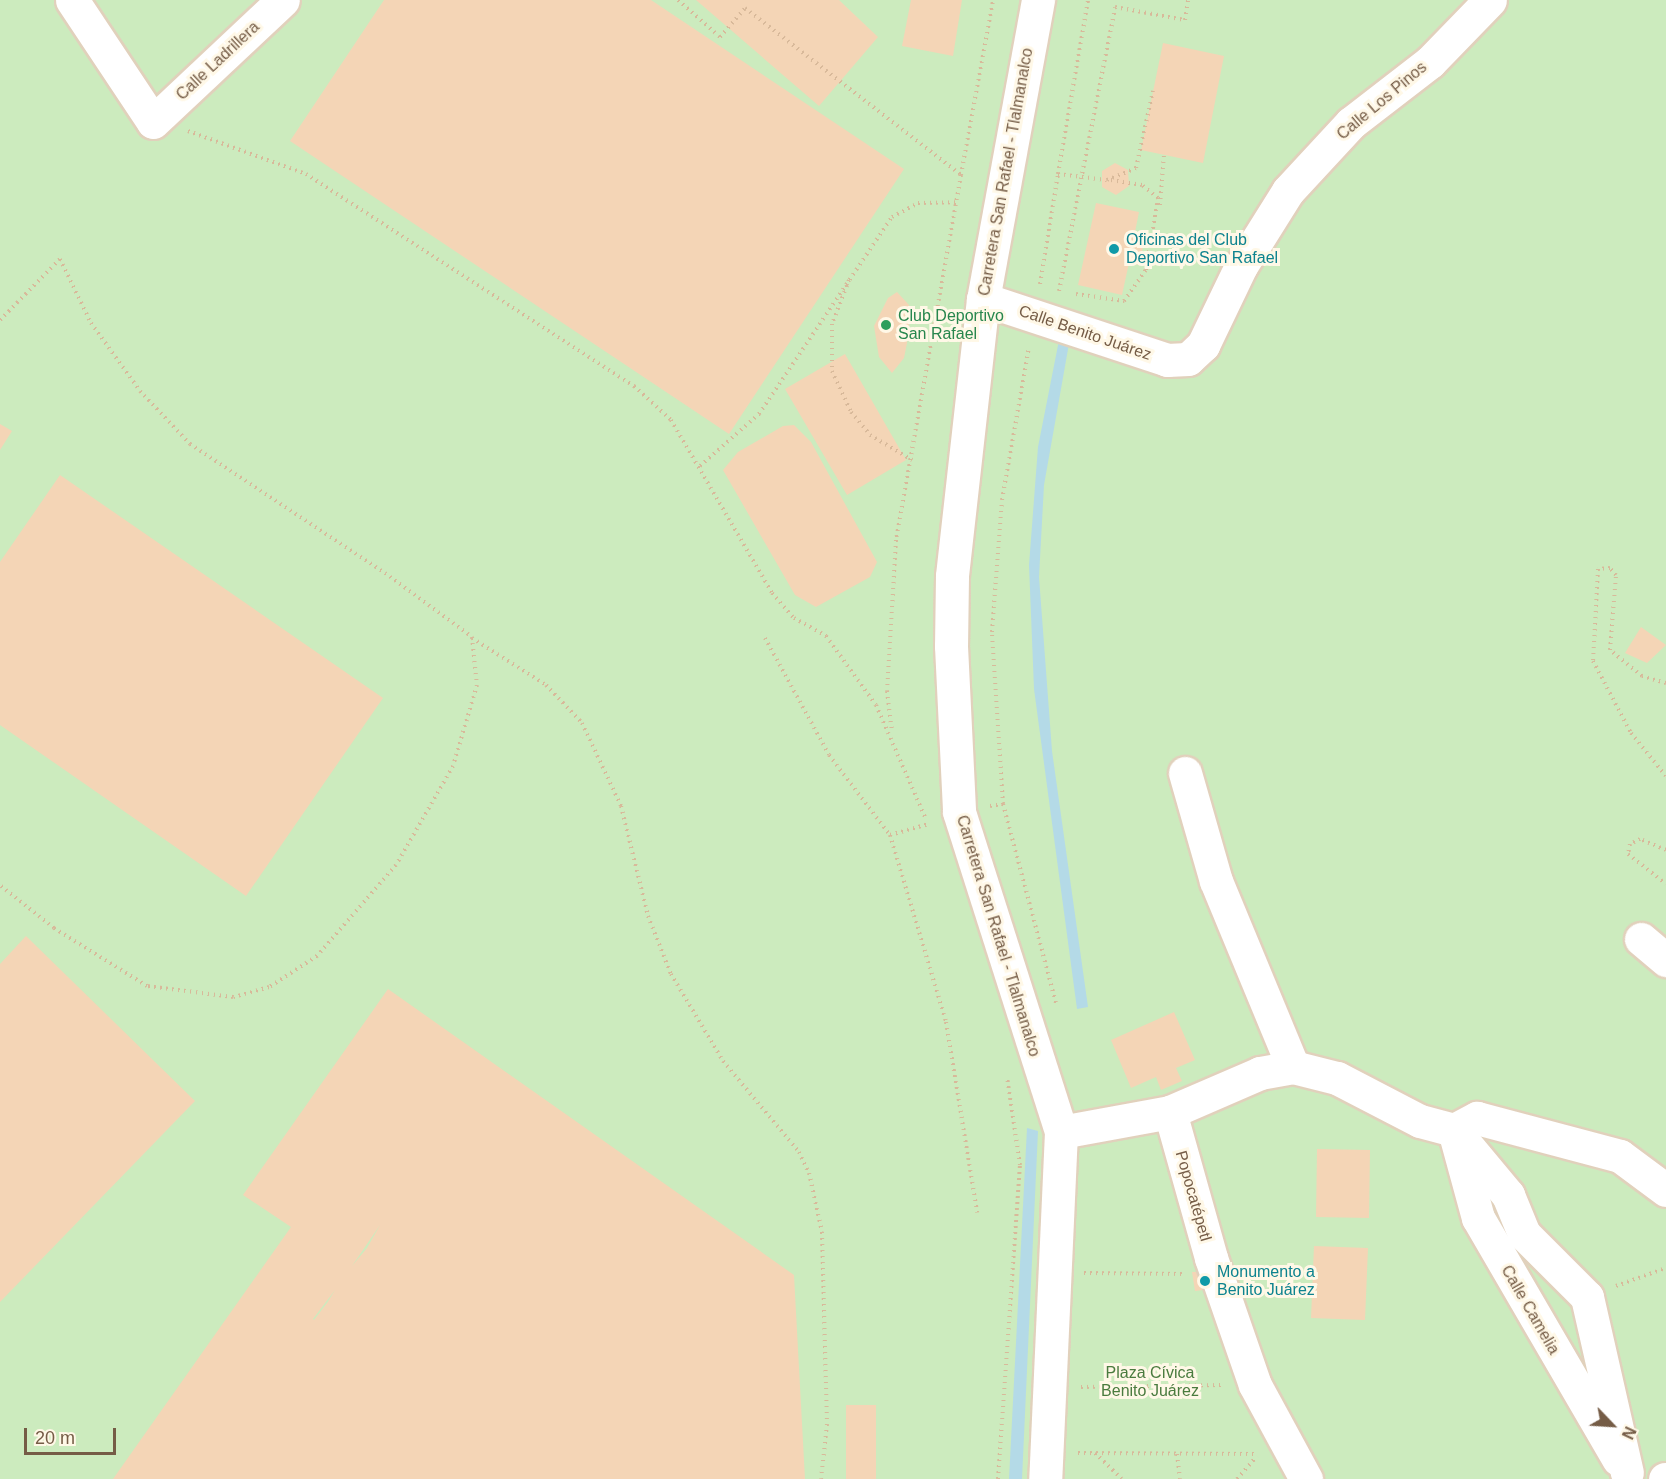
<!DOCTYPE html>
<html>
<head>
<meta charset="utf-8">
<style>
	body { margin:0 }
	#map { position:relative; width:1666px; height:1479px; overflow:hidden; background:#fdf5e0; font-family:Helvetica,sans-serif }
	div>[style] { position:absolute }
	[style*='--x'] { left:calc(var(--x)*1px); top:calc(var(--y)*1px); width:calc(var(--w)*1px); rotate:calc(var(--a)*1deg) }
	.green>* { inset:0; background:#ccebbe }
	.water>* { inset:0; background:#b4dae7 }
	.building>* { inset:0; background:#f4d5b6 }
	.path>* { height:4px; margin-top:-2px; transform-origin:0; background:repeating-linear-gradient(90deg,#d8b99a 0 1.5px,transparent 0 6px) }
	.roads { filter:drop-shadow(2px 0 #e1d1bc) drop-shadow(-2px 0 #e1d1bc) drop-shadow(0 2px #e1d1bc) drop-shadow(0 -2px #e1d1bc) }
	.minor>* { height:33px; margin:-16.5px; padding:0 16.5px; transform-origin:16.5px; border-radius:16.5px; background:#fff }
	.dots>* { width:16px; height:16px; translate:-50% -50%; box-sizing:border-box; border:3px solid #fff8e7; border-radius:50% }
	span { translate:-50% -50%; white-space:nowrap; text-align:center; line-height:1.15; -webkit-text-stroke:6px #fff8e7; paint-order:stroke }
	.street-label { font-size:16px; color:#755c46 }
	.culture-label { font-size:16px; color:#0d838f }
	.left { translate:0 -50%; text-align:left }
	.leisure-label { font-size:16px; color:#27864d }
	.park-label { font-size:16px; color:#4a7b3e }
	.north { position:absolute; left:1582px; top:1395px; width:60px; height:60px; -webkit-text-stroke:4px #fff8e7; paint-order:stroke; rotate:115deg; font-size:16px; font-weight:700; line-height:24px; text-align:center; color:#755c46 }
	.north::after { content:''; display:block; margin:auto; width:21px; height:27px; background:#755c46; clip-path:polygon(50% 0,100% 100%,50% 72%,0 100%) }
	.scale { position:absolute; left:24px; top:1428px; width:92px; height:27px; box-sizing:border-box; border:3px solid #755c46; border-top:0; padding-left:8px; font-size:18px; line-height:21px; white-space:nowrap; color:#755c46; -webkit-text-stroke:4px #fff8e7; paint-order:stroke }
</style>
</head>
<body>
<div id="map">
	<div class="green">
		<div style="clip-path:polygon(0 0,1666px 0,1666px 1479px,0 1479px)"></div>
	</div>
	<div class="water">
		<div style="clip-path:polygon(1060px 335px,1070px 338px,1044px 485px,1039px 577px,1052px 751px,1088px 1007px,1077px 1009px,1034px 689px,1029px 565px,1038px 447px)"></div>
		<div style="clip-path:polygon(1027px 1128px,1038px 1131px,1022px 1479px,1009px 1479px)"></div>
	</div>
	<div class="building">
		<div style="clip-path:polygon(384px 0,651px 0,904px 169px,729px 434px,290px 141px)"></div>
		<div style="clip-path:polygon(696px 0,839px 0,878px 37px,819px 106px)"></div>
		<div style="clip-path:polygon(911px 0,962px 0,953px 56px,902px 46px)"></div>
		<div style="clip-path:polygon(1163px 43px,1224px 56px,1203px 163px,1141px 150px)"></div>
		<div style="clip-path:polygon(1115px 163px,1128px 170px,1129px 186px,1116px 195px,1102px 187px,1102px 171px)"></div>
		<div style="clip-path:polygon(1096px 203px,1139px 212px,1135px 232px,1146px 234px,1139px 265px,1129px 263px,1122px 295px,1078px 285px)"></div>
		<div style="clip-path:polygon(897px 292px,909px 305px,909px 333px,904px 358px,892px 373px,879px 357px,874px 326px,888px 298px)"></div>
		<div style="clip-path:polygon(845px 354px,906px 460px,847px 495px,785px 389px)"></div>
		<div style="clip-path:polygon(0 424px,12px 431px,0 450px)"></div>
		<div style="clip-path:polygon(794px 425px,811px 442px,877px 562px,870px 577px,816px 607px,795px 595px,723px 470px,738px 452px,783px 426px)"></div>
		<div style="clip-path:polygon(60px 475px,383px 698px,246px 896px,0 725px,0 562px)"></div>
		<div style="clip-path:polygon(1641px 627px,1666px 645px,1647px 663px,1625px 653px)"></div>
		<div style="clip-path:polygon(26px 936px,195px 1101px,0 1302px,0 964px)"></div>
		<div style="clip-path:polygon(evenodd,388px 989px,794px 1275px,805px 1479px,113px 1479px,291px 1227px,243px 1195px,388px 989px,380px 1225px,367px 1248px,352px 1266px,380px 1225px,388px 989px,335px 1290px,327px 1303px,314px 1320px,313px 1319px,335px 1290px)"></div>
		<div style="clip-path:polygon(1174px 1012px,1195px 1060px,1176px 1068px,1182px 1081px,1161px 1090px,1156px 1077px,1131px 1088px,1111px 1040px)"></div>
		<div style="clip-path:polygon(1317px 1149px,1370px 1150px,1369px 1218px,1316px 1217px)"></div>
		<div style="clip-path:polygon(1314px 1246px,1368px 1248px,1365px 1320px,1311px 1318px)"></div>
		<div style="clip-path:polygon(1213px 1271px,1219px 1288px,1195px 1291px,1192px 1272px)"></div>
		<div style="clip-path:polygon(846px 1405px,876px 1405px,876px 1479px,846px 1479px)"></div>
	</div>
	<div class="path">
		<div style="--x:678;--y:0;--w:56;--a:41.4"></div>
		<div style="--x:720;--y:37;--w:38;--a:-49"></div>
		<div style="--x:745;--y:8;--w:273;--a:37.7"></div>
		<div style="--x:961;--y:175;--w:371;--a:100.1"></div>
		<div style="--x:896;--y:540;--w:151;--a:93.4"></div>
		<div style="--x:887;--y:691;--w:41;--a:83"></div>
		<div style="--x:188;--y:131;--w:126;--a:20"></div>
		<div style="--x:306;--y:174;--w:391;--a:32.9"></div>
		<div style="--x:634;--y:386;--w:50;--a:42.6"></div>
		<div style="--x:671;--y:420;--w:200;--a:59.7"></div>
		<div style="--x:772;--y:593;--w:33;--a:49"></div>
		<div style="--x:794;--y:618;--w:37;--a:29"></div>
		<div style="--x:826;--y:636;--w:85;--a:54.1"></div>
		<div style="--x:876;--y:705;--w:122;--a:66.4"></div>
		<div style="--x:1058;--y:174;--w:177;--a:-80.2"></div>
		<div style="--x:961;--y:175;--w:178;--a:-79.6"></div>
		<div style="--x:1160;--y:205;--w:50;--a:-85.4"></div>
		<div style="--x:849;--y:280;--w:47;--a:111.1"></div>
		<div style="--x:832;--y:324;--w:47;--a:90"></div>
		<div style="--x:832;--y:371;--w:45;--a:65.1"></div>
		<div style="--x:851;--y:412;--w:30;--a:50"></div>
		<div style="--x:870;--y:435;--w:49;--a:30.8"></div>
		<div style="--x:1040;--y:284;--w:111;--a:-80.7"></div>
		<div style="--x:1058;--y:174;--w:49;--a:7"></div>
		<div style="--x:1107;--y:180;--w:31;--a:-22"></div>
		<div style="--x:1136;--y:168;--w:79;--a:-77.6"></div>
		<div style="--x:1059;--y:291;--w:289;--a:-78.8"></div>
		<div style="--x:1115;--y:7;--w:71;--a:10.5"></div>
		<div style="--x:1185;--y:20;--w:20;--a:-81"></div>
		<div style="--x:1076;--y:294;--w:49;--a:8.3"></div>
		<div style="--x:1124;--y:301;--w:38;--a:-55"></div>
		<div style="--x:1146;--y:270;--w:73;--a:-80.5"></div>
		<div style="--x:1158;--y:198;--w:21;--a:-141"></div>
		<div style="--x:1142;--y:185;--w:33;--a:-171"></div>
		<div style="--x:0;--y:320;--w:86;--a:-45.5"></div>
		<div style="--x:60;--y:259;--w:71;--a:64.2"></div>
		<div style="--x:91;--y:323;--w:84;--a:54.2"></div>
		<div style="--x:140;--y:391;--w:73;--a:46.7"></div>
		<div style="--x:190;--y:444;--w:234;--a:33.5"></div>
		<div style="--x:385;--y:573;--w:108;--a:36.3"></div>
		<div style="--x:472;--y:637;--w:48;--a:84.1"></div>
		<div style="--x:477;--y:685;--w:84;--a:106.5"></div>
		<div style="--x:453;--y:766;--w:114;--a:119.9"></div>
		<div style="--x:396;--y:865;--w:121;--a:131"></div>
		<div style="--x:317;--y:956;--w:57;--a:147.1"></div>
		<div style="--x:269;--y:987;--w:37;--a:164"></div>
		<div style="--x:233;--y:997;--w:87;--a:-172.7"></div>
		<div style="--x:147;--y:986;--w:110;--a:-148.1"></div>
		<div style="--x:54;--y:928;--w:68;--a:-141.6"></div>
		<div style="--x:700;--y:466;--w:79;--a:-41.4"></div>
		<div style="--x:759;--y:414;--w:238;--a:-56"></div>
		<div style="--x:892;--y:217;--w:30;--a:-28"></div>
		<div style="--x:918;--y:203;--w:39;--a:-1"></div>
		<div style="--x:472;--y:638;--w:88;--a:32.4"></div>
		<div style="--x:546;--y:685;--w:52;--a:46.5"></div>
		<div style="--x:582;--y:723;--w:92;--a:64.8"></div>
		<div style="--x:621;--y:806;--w:113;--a:76.2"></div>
		<div style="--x:648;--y:916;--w:62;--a:68.4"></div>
		<div style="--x:671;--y:974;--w:101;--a:59.1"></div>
		<div style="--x:723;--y:1061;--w:119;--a:50.1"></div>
		<div style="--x:799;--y:1152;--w:23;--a:65"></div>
		<div style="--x:809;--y:1173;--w:60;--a:77.6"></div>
		<div style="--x:822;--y:1232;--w:192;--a:88.5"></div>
		<div style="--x:827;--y:1424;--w:55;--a:96.2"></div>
		<div style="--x:765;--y:638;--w:133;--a:61.3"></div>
		<div style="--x:829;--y:755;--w:101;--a:52.7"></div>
		<div style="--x:890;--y:835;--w:40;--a:-16"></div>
		<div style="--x:1666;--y:683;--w:25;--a:-164"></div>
		<div style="--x:1642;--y:676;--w:41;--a:-140.9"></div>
		<div style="--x:1610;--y:650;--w:75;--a:-85.4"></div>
		<div style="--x:1616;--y:575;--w:9;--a:-131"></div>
		<div style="--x:1610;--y:568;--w:12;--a:175"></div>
		<div style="--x:1598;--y:569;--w:92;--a:93.1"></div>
		<div style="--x:1593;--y:661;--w:81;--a:62.2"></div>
		<div style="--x:1631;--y:733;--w:55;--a:50.9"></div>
		<div style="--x:1003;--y:804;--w:206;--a:75.1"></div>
		<div style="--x:990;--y:806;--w:13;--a:-9"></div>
		<div style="--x:1003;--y:804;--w:172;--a:-93.7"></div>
		<div style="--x:992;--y:632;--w:132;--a:-85.7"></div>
		<div style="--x:1002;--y:500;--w:155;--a:-80"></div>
		<div style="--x:890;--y:835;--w:195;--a:73.3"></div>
		<div style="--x:946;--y:1022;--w:193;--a:80.7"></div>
		<div style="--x:1666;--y:850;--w:28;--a:-157"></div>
		<div style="--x:1640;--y:839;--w:11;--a:153"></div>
		<div style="--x:1630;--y:844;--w:10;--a:101"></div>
		<div style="--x:1628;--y:854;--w:48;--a:38.3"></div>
		<div style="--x:1084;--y:1273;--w:101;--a:0.6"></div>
		<div style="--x:1616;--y:1286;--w:53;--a:-19.8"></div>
		<div style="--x:1081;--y:1387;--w:140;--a:-0.8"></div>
		<div style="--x:1078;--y:1453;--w:178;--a:0.3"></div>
		<div style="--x:1095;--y:1453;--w:37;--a:44"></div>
		<div style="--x:1177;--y:1454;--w:25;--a:83"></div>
		<div style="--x:998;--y:1479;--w:315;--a:-86"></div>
		<div style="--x:1020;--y:1165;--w:89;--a:-98.4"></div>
		<div style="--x:1237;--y:1479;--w:30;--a:-49"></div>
	</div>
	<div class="roads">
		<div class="minor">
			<div style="--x:72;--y:0;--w:146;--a:56.4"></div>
			<div style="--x:153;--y:122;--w:178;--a:-43.2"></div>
			<div style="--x:1038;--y:0;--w:304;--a:100.4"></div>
			<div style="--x:983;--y:299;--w:279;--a:96.4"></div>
			<div style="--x:952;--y:576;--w:70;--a:90.8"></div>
			<div style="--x:951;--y:646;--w:166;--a:87.2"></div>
			<div style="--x:959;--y:812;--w:336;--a:72.3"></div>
			<div style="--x:1061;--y:1132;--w:347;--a:92.6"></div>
			<div style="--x:983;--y:299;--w:194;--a:18.3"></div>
			<div style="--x:1167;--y:360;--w:21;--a:-3"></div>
			<div style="--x:1188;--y:359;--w:21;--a:-43"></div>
			<div style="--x:1203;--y:345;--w:88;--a:-64.3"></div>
			<div style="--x:1241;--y:266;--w:89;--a:-57.9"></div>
			<div style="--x:1288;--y:191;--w:93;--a:-47.2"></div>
			<div style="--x:1351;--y:123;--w:100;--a:-37.7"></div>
			<div style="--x:1430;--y:62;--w:86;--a:-45.9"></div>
			<div style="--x:1185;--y:773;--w:112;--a:74"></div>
			<div style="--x:1216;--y:881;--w:201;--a:67.5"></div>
			<div style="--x:1641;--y:939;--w:33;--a:40"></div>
			<div style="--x:1170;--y:1112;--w:152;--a:74.3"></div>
			<div style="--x:1211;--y:1258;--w:134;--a:70.9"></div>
			<div style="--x:1255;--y:1385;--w:107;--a:61.5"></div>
			<div style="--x:1454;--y:1130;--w:26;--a:-28"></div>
			<div style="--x:1477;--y:1118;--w:148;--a:14.9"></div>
			<div style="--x:1620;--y:1156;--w:57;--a:36.5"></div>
			<div style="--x:1061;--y:1132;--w:111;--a:-10.4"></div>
			<div style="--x:1170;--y:1112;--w:98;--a:-23.4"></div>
			<div style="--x:1260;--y:1073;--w:34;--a:-10"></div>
			<div style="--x:1293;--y:1067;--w:45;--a:14"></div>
			<div style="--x:1337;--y:1078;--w:93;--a:27.4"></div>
			<div style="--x:1420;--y:1121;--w:35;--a:15"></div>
			<div style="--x:1454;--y:1130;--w:85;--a:50.3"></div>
			<div style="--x:1508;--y:1195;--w:42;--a:67.7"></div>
			<div style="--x:1524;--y:1234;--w:89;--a:45"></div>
			<div style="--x:1587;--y:1297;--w:180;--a:77.2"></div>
			<div style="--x:1455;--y:1134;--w:87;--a:74.7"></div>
			<div style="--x:1478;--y:1218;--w:279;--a:59.8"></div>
			<div style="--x:1665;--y:1479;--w:1;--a:0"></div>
		</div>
	</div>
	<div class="dots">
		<div style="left:1114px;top:249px;background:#0f9aa8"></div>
		<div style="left:886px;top:325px;background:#2e9e5b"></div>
		<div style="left:1205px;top:1281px;background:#0f9aa8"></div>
	</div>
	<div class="street-label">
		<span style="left:218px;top:61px;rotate:-43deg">Calle Ladrillera</span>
		<span style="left:1382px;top:101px;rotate:-40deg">Calle Los Pinos</span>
		<span style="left:1006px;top:172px;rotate:-80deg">Carretera San Rafael - Tlalmanalco</span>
		<span style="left:1085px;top:333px;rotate:19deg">Calle Benito Juárez</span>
		<span style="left:998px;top:936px;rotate:73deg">Carretera San Rafael - Tlalmanalco</span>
		<span style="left:1193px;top:1196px;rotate:74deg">Popocatépetl</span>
		<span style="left:1530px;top:1310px;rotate:60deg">Calle Camelia</span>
	</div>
	<div class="culture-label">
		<span class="left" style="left:1126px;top:249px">Oficinas del Club<br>Deportivo San Rafael</span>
		<span class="left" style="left:1217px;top:1281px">Monumento a<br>Benito Juárez</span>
	</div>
	<div class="leisure-label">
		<span class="left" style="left:898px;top:325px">Club Deportivo<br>San Rafael</span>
	</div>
	<div class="park-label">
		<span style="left:1150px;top:1382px">Plaza Cívica<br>Benito Juárez</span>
	</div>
	<div class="north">N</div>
	<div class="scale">20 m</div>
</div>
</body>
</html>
